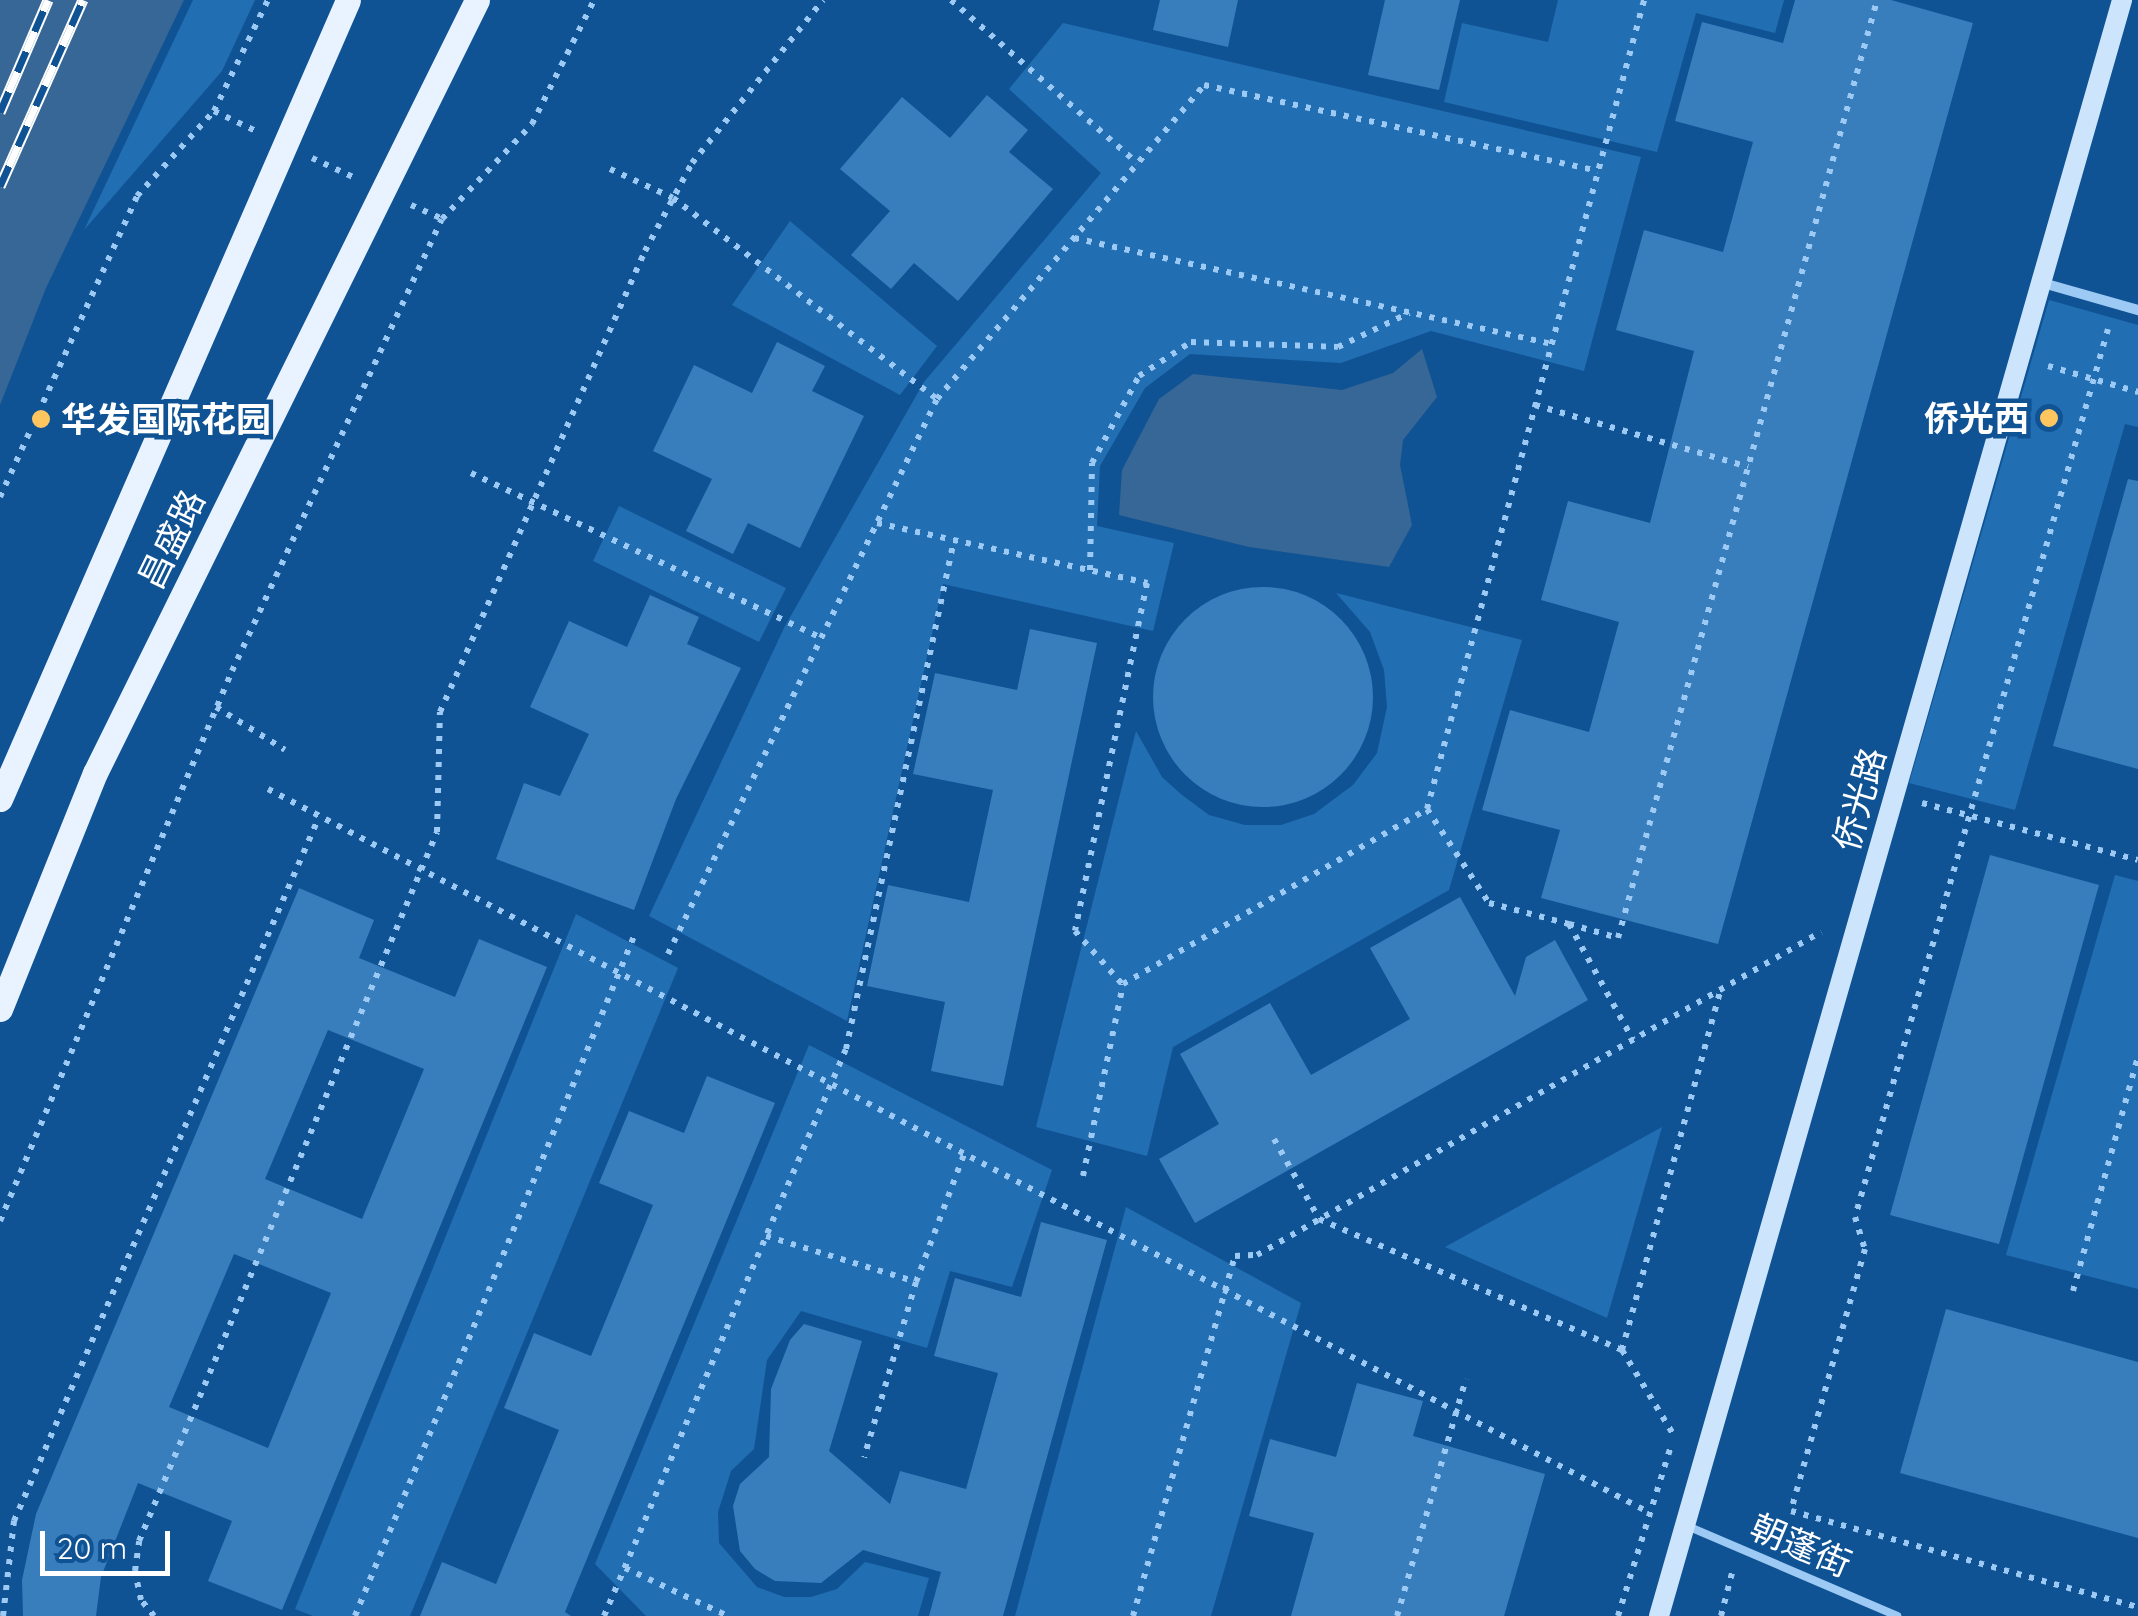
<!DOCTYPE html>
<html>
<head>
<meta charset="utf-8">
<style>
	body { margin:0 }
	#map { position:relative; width:2138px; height:1616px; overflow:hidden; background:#105394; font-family:Quicksand,"Noto Sans SC",sans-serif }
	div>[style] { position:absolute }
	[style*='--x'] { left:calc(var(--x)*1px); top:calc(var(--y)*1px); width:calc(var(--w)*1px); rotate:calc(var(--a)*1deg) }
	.green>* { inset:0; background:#216eb3 }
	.water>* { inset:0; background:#366796 }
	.building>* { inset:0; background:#387dbc }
	.round { border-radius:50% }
	.path>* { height:6px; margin-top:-3px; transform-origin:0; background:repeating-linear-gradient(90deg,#9dcaf4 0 5px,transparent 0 13px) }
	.lane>* { height:8px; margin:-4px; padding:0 4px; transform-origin:4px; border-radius:4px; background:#9dcaf4 }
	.street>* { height:10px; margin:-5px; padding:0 5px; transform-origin:5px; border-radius:5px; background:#9dcaf4 }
	.secondary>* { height:20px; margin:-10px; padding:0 10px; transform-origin:10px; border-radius:10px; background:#cce5fd }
	.primary>* { height:25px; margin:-12.5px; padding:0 12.5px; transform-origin:12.5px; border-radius:12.5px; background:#e9f3ff }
	.rail>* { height:11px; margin-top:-5.5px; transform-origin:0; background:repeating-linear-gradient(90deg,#105394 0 22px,#fff 0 44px); box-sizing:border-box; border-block:2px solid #fff }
	.dots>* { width:28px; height:28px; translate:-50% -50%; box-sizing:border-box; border:5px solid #105394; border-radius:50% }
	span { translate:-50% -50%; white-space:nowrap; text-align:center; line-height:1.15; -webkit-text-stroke:9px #105394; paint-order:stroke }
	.poi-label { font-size:35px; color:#fff; font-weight:700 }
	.right { translate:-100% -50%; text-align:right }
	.left { translate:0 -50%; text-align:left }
	.street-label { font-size:35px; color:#fff }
	.scale { position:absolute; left:40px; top:1531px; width:130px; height:45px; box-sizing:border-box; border:5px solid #fff; border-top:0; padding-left:12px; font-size:30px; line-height:35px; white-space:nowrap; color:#fff; -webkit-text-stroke:8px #105394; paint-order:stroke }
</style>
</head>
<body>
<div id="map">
	<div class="green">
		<div style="clip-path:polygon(193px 0,255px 0,222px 71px,84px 230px)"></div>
		<div style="clip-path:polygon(1558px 0,1784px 0,1775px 33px,1696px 13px,1657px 152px,1444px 102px,1462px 23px,1548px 42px)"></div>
		<div style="clip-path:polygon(1063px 23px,1641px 157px,1584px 371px,1431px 331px,1341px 363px,1190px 354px,1145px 388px,1100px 466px,1097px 526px,1174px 543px,1153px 631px,943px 584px,847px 1021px,649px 916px,785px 626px,924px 382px,1101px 173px,1009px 89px)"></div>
		<div style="clip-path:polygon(790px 221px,937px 346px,900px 395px,732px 305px)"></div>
		<div style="clip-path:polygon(2049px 300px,2138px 325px,2138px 427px,2125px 424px,2015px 810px,1909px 783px)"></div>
		<div style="clip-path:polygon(619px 506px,786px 588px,759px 642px,593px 561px)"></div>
		<div style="clip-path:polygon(1336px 593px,1522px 640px,1449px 890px,1173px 1047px,1147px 1156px,1036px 1127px,1136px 731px,1162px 777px,1182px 795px,1209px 815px,1245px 825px,1281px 825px,1314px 814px,1353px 785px,1377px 753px,1387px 707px,1384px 670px,1370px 632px)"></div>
		<div style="clip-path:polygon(2115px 875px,2138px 881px,2138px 1289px,2006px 1255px)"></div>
		<div style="clip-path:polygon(576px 914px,678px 968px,410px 1616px,313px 1616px,295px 1609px)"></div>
		<div style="clip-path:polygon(809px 1045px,1052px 1170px,1012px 1287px,950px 1271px,927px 1348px,801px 1311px,767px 1360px,754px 1449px,731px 1471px,718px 1512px,719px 1543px,757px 1587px,784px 1597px,811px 1597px,837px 1589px,865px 1562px,929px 1578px,918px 1616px,646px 1616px,595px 1564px)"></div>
		<div style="clip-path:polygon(1662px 1127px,1607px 1318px,1445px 1247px)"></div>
		<div style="clip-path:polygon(1126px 1207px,1301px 1303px,1211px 1616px,1015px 1616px)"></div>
	</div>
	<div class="water">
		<div style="clip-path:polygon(0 0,184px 0,46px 288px,0 405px)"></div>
		<div style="clip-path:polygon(1422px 349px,1437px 397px,1403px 440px,1400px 465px,1412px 525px,1389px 567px,1249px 547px,1119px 515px,1122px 470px,1159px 399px,1193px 374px,1342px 390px,1393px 373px)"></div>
	</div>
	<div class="building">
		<div style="clip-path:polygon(1160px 0,1238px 0,1228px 47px,1153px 30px)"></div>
		<div style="clip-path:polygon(1385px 0,1460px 0,1439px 90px,1368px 75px)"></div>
		<div style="clip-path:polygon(1795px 0,1891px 0,1973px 23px,1718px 944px,1541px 898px,1560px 830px,1482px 810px,1510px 710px,1589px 732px,1619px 622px,1541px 600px,1568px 501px,1650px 523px,1694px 351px,1616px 330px,1644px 230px,1723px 252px,1753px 142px,1675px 121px,1702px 22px,1783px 43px)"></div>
		<div style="clip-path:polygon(987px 95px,1028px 130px,1009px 152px,1053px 189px,958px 301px,914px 263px,891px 289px,851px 255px,890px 211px,840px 169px,902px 97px,950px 138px)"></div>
		<div style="clip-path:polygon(777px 342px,825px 366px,812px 391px,864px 416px,800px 548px,748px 523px,733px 554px,686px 531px,712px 479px,653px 451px,694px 365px,752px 393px)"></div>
		<div style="clip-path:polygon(2128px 479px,2138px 481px,2138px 769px,2053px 746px)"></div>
		<div class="round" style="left:1153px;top:587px;width:220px;height:220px"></div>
		<div style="clip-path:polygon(650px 595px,699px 617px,687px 644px,741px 668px,676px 799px,634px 910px,496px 859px,524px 783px,560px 796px,589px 734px,530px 707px,569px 621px,627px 647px)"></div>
		<div style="clip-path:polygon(1030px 629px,1097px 643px,1003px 1086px,931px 1071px,945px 1002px,867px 986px,888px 885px,969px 902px,993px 790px,913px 774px,935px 673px,1017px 690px)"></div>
		<div style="clip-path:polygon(1990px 855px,2099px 885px,1999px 1244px,1890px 1215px)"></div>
		<div style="clip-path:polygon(evenodd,299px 888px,374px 920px,359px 958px,455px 997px,479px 939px,547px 967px,282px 1610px,208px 1581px,232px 1521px,138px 1483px,101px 1577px,96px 1616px,23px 1616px,22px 1580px,36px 1514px,299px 888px,328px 1030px,424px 1069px,362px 1219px,265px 1179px,328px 1030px,299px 888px,234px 1254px,331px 1293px,268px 1448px,169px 1407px,234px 1254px)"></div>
		<div style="clip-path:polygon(1460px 897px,1515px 996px,1526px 957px,1555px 940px,1588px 1000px,1195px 1223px,1159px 1159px,1219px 1124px,1180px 1054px,1270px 1003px,1311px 1075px,1410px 1019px,1370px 948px)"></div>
		<div style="clip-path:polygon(707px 1076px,775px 1103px,565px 1612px,571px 1616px,420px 1616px,442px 1562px,496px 1584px,559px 1430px,504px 1408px,534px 1333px,591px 1356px,653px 1205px,599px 1183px,629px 1111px,684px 1133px)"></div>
		<div style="clip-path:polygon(1041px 1222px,1107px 1240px,1003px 1616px,929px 1616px,941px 1572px,863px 1550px,821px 1583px,775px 1581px,755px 1569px,740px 1551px,733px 1506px,740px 1484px,769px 1457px,771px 1389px,790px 1340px,804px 1324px,862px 1341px,829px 1451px,890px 1504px,900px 1471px,966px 1489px,998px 1373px,934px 1356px,955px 1278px,1021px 1297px)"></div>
		<div style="clip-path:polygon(1946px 1309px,2138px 1362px,2138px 1538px,1900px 1473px)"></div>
		<div style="clip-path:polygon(1357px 1383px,1423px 1401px,1413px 1436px,1545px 1474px,1504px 1616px,1291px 1616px,1314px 1533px,1249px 1516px,1270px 1439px,1336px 1457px)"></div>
	</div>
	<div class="path">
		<div style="--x:951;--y:0;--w:247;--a:41.2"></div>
		<div style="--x:214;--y:111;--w:47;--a:25.5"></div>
		<div style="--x:312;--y:158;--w:47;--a:24.9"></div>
		<div style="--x:610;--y:169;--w:69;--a:24.7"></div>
		<div style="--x:673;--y:198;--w:332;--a:37.3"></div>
		<div style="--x:411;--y:205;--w:34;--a:24"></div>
		<div style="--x:1074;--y:238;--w:489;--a:12.5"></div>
		<div style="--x:2108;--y:329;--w:923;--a:105.9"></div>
		<div style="--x:1855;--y:1217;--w:34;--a:73"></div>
		<div style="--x:1865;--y:1249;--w:272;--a:105.8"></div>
		<div style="--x:1791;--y:1511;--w:360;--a:15.5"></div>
		<div style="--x:2048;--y:366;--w:94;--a:16.1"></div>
		<div style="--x:1535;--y:405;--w:222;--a:16.2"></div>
		<div style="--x:471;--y:473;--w:388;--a:25.2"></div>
		<div style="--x:0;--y:497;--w:331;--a:-65.5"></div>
		<div style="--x:137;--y:196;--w:115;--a:-47.8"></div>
		<div style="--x:214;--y:111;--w:123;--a:-64.1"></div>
		<div style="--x:877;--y:523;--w:277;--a:12.5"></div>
		<div style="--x:1147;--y:583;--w:355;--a:101.7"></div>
		<div style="--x:1075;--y:931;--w:71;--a:48.4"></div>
		<div style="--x:1090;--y:570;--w:107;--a:-88.9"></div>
		<div style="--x:1092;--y:463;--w:99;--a:-61.6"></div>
		<div style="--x:1139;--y:376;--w:62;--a:-33.2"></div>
		<div style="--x:1191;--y:342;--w:147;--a:1.9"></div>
		<div style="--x:1338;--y:347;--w:79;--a:-25.6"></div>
		<div style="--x:216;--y:707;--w:81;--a:31.9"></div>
		<div style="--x:268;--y:789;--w:1560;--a:27.65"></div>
		<div style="--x:1922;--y:803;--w:223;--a:14.8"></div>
		<div style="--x:1427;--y:809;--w:113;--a:56.6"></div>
		<div style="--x:1489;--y:903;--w:83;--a:14.7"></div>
		<div style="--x:1569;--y:924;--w:132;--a:61.1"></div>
		<div style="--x:1569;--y:924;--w:51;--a:15.9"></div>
		<div style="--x:1618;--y:938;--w:973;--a:-74.56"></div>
		<div style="--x:668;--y:954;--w:617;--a:-64.14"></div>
		<div style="--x:937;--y:399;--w:412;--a:-49.6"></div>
		<div style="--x:1204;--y:85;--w:403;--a:12.3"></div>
		<div style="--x:1274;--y:1139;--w:92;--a:60.6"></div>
		<div style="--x:1319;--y:1219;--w:330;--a:23.4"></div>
		<div style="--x:1622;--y:1350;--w:372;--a:-74.7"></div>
		<div style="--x:1083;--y:1176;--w:196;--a:-78.2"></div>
		<div style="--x:1123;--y:984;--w:351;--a:-29.9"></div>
		<div style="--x:1427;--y:809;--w:838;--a:-74.98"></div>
		<div style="--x:0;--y:1221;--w:597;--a:-67.13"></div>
		<div style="--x:232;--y:671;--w:498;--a:-65.1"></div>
		<div style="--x:442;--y:219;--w:131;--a:-46.5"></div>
		<div style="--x:532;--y:124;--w:139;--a:-63.4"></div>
		<div style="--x:766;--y:1236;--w:157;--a:17"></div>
		<div style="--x:916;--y:1282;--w:183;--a:106.5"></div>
		<div style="--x:916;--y:1282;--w:137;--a:-69.4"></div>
		<div style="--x:2073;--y:1291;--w:244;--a:-74.5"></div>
		<div style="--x:1622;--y:1350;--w:102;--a:58.7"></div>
		<div style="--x:625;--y:1568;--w:114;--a:25"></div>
		<div style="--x:3;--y:1616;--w:96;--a:-83.4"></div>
		<div style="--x:14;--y:1521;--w:767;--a:-66.58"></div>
		<div style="--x:154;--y:1616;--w:21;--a:-129"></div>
		<div style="--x:141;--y:1600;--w:30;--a:-102"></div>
		<div style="--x:135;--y:1571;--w:30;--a:-82"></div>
		<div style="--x:139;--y:1541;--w:769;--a:-67.2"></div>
		<div style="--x:437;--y:832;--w:120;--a:-88.6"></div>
		<div style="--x:440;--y:712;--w:505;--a:-66.03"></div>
		<div style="--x:645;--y:251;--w:100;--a:-61.9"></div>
		<div style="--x:692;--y:163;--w:209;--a:-51.2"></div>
		<div style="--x:355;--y:1616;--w:735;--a:-67.69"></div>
		<div style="--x:604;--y:1616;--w:616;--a:-66.89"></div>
		<div style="--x:846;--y:1049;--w:520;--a:-78.02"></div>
		<div style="--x:1133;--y:1616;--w:374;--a:-74.2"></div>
		<div style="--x:1235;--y:1256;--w:22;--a:-3"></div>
		<div style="--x:1257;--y:1255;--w:650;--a:-29.8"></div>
		<div style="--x:1397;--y:1616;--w:247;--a:-73.8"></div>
		<div style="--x:1618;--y:1616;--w:178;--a:-72.7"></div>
		<div style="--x:1721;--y:1616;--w:49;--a:-75.7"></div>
	</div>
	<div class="lane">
		<div style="--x:1685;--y:1525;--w:231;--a:23.2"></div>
	</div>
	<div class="street">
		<div style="--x:2043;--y:283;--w:99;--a:15.9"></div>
	</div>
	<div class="secondary">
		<div style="--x:1659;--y:1616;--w:1681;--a:-74.01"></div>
	</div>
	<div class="primary">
		<div style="--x:0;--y:799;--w:871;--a:-66.46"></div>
		<div style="--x:0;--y:1009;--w:254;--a:-68.1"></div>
		<div style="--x:95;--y:773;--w:862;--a:-63.7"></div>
	</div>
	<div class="rail">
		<div style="--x:0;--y:112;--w:122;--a:-66.8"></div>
		<div style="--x:0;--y:186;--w:204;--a:-66"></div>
	</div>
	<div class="dots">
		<div style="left:2049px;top:418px;background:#ffc65f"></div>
		<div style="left:41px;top:419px;background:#ffc65f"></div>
	</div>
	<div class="poi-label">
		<span class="right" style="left:2029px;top:418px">侨光西</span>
		<span class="left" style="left:61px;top:419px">华发国际花园</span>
	</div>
	<div class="street-label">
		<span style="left:171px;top:539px;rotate:-64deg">昌盛路</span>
		<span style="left:1859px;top:799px;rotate:-74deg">侨光路</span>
		<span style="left:1801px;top:1545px;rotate:23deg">朝蓬街</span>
	</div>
	<div class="scale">20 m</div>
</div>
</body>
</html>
